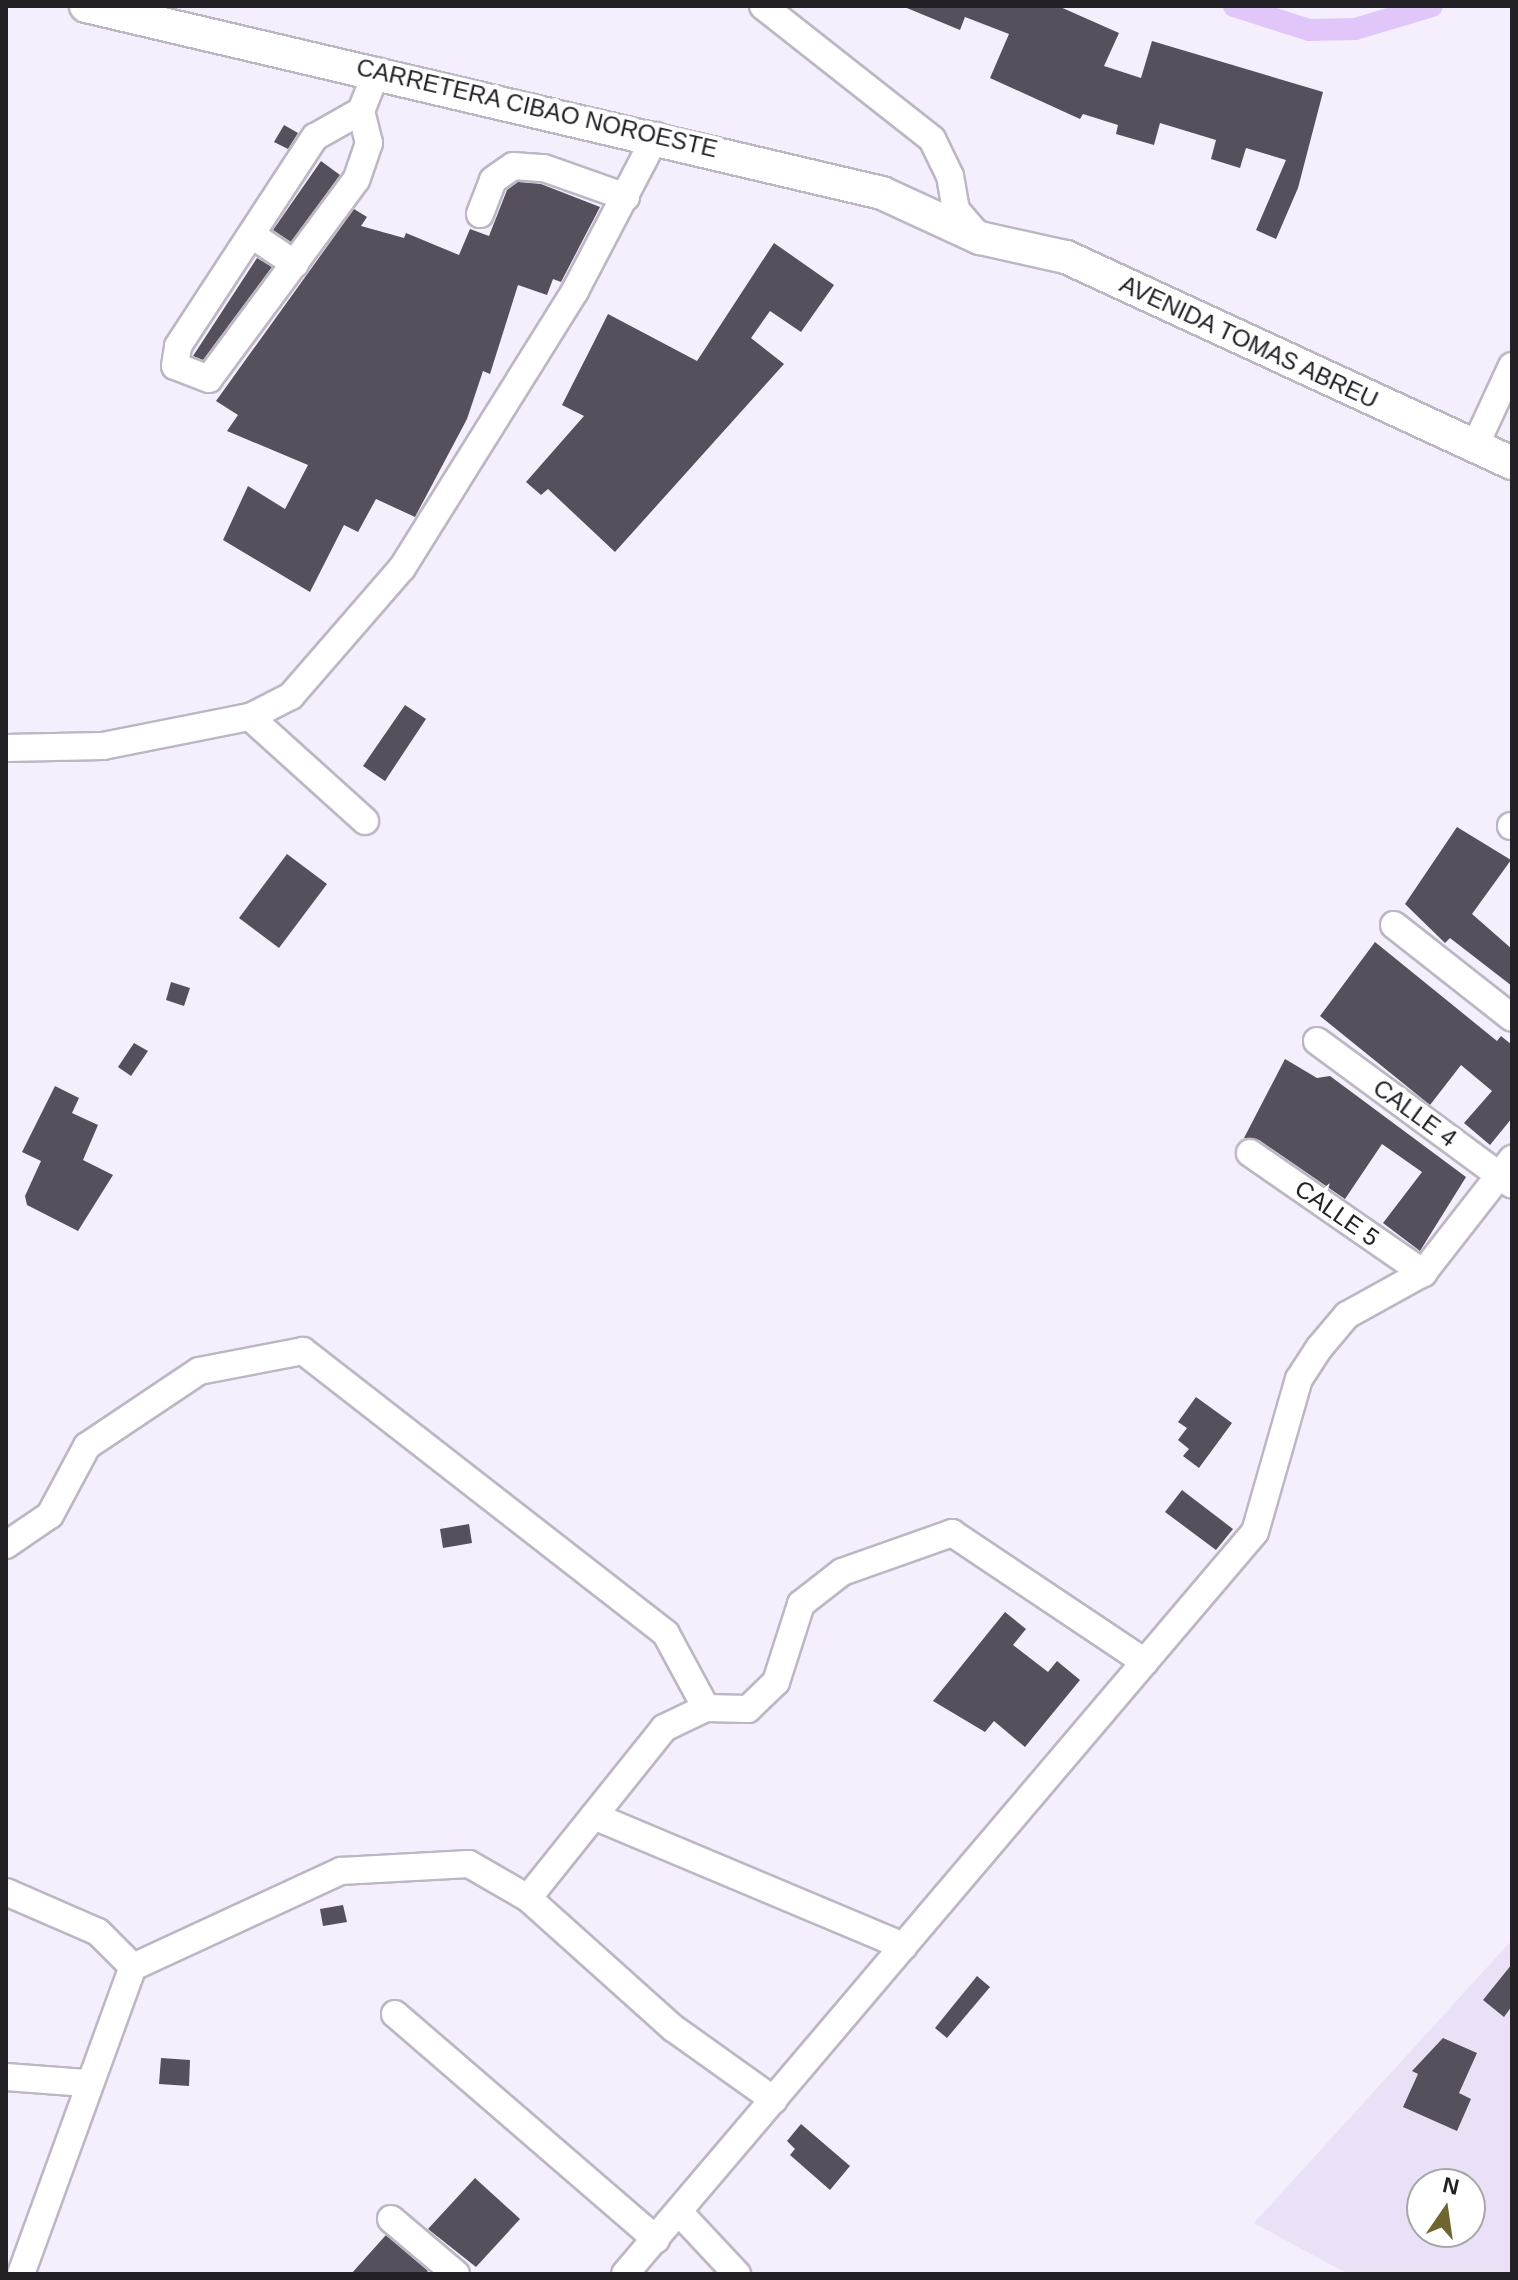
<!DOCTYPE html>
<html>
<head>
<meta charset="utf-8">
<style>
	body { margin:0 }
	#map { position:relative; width:1518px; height:2280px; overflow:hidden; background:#f5eefc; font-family:Arial,sans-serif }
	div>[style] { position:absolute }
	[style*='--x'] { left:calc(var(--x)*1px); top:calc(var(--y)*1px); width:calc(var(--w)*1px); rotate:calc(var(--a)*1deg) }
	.built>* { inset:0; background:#ebe1f6 }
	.canal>* { height:22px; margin:-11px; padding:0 11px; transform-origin:11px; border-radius:11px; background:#e1c6fa }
	.building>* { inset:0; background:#56505c }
	.roads { filter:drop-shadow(2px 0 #bdb7c4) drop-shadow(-2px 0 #bdb7c4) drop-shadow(0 2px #bdb7c4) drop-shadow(0 -2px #bdb7c4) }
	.minor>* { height:26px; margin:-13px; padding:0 13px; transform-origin:13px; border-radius:13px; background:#fff }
	.major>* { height:32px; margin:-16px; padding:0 16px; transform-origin:16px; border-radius:16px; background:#fff }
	span { translate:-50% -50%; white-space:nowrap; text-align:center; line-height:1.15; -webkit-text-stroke:8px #fff; paint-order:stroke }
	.street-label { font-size:24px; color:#232126 }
	.frame { position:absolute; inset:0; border:8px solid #232126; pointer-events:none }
	.north { position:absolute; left:1406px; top:2168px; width:80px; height:80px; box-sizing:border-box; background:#fff; border:2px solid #a7a6a8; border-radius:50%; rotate:13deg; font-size:22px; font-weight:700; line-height:32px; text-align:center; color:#232126 }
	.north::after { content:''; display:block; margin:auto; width:28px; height:36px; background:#6f6531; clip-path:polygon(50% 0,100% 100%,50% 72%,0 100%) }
</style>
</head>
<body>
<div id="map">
	<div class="built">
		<div style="clip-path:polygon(evenodd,1512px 1940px,1512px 2274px,1348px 2274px,1254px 2223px,1512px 1940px,1422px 2184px,1470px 2184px,1470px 2232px,1422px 2232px,1422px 2184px)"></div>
	</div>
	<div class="canal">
		<div style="--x:1234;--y:6;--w:79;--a:17.7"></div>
		<div style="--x:1309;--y:30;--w:46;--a:-1.2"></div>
		<div style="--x:1355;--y:29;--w:80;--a:-16.6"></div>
	</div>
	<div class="building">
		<div style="clip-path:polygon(902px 6px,1058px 6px,1119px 33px,1104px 66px,1141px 78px,1152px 41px,1323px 92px,1298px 188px,1276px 239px,1256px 230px,1286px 160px,1246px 148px,1240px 168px,1211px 159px,1216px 140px,1160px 123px,1154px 145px,1116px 134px,1118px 125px,1083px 114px,1080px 119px,990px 78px,1009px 34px,965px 17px,960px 30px)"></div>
		<div style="clip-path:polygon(284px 125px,298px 133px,288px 149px,274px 142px)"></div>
		<div style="clip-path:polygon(321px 161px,340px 175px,291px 242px,273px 230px)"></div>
		<div style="clip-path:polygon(518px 182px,541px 184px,600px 207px,561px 282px,553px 279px,547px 295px,518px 285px,490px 374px,483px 371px,467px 419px,415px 517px,376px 499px,358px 532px,344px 525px,310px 592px,223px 540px,248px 486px,285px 509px,308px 465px,227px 431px,238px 415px,216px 401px,354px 209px,367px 217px,361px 226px,404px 238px,406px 233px,459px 255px,470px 229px,489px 236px,507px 190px)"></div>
		<div style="clip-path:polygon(774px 243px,834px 285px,801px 332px,770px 311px,751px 338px,784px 364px,615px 552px,548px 489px,541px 495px,526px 482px,584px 416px,562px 405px,597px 336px,608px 314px,697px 361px)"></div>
		<div style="clip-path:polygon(257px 258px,272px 267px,203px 360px,193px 356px)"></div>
		<div style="clip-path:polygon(405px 705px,426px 719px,385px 781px,363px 766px)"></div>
		<div style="clip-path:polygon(1457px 827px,1511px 860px,1472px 914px,1512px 949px,1512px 986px,1450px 938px,1445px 943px,1405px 904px)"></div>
		<div style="clip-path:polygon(287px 854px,327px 884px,279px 948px,239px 918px)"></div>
		<div style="clip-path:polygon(1375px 942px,1497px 1041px,1501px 1036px,1512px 1045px,1512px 1118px,1490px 1145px,1464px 1123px,1492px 1091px,1461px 1065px,1430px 1105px,1320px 1016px)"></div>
		<div style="clip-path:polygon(171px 982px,190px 988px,184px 1006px,166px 1000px)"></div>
		<div style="clip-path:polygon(134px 1043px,148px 1051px,131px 1076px,118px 1067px)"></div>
		<div style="clip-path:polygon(1285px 1059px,1317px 1078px,1330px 1076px,1466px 1177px,1420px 1251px,1383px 1223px,1422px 1172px,1382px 1144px,1345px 1199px,1259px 1140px,1244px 1138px)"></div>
		<div style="clip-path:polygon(55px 1086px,79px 1098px,72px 1113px,98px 1125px,83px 1160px,113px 1175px,78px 1231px,27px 1205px,25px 1196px,41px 1161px,22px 1152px)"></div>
		<div style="clip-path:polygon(1196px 1397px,1232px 1423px,1199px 1468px,1183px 1456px,1189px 1449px,1178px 1440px,1187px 1428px,1178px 1422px)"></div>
		<div style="clip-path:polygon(1182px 1490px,1233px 1529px,1216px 1550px,1165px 1512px)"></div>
		<div style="clip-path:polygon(469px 1524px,472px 1543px,443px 1548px,440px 1529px)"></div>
		<div style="clip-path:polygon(1005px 1612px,1026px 1629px,1013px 1645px,1048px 1672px,1057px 1661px,1080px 1680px,1025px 1747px,994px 1721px,985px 1732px,933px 1701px)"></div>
		<div style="clip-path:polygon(343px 1905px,347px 1922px,323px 1926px,320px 1909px)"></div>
		<div style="clip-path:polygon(1512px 1964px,1512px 2006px,1504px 2017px,1483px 2000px)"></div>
		<div style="clip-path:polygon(977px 1976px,990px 1987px,947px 2038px,935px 2028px)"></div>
		<div style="clip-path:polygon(1443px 2038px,1477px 2053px,1459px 2093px,1471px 2099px,1457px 2131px,1403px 2107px,1418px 2074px,1412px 2071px)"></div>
		<div style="clip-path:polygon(161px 2058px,190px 2060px,189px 2086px,159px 2084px)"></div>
		<div style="clip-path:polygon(801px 2124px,850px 2166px,830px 2190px,790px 2155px,795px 2149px,787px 2141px)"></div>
		<div style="clip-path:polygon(475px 2178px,520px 2219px,476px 2267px,428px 2229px)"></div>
		<div style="clip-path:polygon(386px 2235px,428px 2271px,425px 2274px,351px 2274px)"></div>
	</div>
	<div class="roads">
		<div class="minor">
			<div style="--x:763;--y:6;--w:215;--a:38.2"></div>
			<div style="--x:932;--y:139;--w:41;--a:64.1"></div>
			<div style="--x:950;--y:176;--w:35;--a:80"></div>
			<div style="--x:956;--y:210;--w:33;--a:49"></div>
			<div style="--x:361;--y:111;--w:33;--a:76"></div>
			<div style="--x:369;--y:143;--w:39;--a:109"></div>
			<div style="--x:356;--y:180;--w:247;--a:126.5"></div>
			<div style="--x:209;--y:379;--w:36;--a:-159"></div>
			<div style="--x:175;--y:366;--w:20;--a:-81"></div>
			<div style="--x:178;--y:346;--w:250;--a:-56.8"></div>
			<div style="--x:315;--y:137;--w:53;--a:-29.5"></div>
			<div style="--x:361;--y:111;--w:43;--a:-68.2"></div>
			<div style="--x:480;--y:214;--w:36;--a:-69"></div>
			<div style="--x:493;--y:180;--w:24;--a:-35"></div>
			<div style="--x:513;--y:166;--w:31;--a:4"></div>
			<div style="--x:544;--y:168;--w:87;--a:19.5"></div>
			<div style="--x:252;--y:235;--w:52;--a:34"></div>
			<div style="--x:1475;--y:446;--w:88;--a:-65.2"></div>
			<div style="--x:250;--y:717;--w:155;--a:42.1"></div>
			<div style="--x:6;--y:748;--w:97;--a:-1.2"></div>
			<div style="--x:103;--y:746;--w:150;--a:-11.2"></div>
			<div style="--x:250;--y:717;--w:46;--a:-27.1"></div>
			<div style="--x:291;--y:696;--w:169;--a:-49.1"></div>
			<div style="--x:402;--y:568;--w:327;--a:-58"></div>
			<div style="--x:575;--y:291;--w:175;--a:-62.4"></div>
			<div style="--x:1511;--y:826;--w:1;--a:0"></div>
			<div style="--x:1394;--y:925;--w:150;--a:38.2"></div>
			<div style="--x:1317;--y:1041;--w:242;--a:36.4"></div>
			<div style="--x:1250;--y:1153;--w:211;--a:34.7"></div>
			<div style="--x:6;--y:1545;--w:53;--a:-34.3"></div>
			<div style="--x:50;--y:1515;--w:78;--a:-61.8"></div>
			<div style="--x:87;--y:1446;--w:135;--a:-33.8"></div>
			<div style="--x:199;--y:1371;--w:106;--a:-10.9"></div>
			<div style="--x:303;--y:1351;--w:460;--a:37.9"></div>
			<div style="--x:666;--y:1634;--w:84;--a:61.6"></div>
			<div style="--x:706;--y:1708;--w:42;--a:1.4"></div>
			<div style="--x:748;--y:1709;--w:39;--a:-44"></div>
			<div style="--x:776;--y:1682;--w:82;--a:-72.2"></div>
			<div style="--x:801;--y:1604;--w:52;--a:-38"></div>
			<div style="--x:842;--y:1572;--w:117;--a:-19.5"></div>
			<div style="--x:952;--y:1533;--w:232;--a:33.8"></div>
			<div style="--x:594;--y:1816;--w:336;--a:22.8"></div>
			<div style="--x:6;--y:1892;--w:100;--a:23.5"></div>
			<div style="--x:98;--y:1932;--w:49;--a:45"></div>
			<div style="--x:528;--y:1898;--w:218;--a:-51.3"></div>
			<div style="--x:664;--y:1728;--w:47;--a:-25.5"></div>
			<div style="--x:395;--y:2014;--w:345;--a:40.8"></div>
			<div style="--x:6;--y:2077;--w:80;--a:4.3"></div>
			<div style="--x:679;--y:2212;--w:85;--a:46.9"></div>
			<div style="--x:391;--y:2219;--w:85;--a:40.2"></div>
			<div style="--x:21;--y:2274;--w:327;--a:-70"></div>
			<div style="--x:133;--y:1967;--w:229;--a:-24.8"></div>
			<div style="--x:341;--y:1871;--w:128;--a:-3.1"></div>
			<div style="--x:469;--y:1864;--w:68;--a:30"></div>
			<div style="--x:528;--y:1898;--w:195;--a:41.9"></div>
			<div style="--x:673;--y:2028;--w:124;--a:35.5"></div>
			<div style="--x:625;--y:2274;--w:973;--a:-49.67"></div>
			<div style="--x:1255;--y:1532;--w:159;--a:-74"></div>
			<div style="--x:1299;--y:1379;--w:38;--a:-57"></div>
			<div style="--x:1320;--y:1347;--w:42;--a:-49.8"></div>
			<div style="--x:1347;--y:1315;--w:87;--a:-28.9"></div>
			<div style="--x:1423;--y:1273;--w:145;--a:-52"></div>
		</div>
		<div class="major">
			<div style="--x:86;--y:6;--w:818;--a:13.22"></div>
			<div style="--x:882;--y:193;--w:108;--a:24.7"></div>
			<div style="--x:980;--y:238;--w:88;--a:12.5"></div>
			<div style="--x:1066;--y:257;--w:491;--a:24.8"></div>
		</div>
	</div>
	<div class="street-label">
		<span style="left:537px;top:108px;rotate:13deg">CARRETERA CIBAO NOROESTE</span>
		<span style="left:1249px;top:342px;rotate:25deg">AVENIDA TOMAS ABREU</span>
		<span style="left:1415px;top:1113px;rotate:36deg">CALLE 4</span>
		<span style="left:1337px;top:1213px;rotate:35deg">CALLE 5</span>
	</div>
	<div class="frame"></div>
	<div class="north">N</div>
</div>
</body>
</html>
